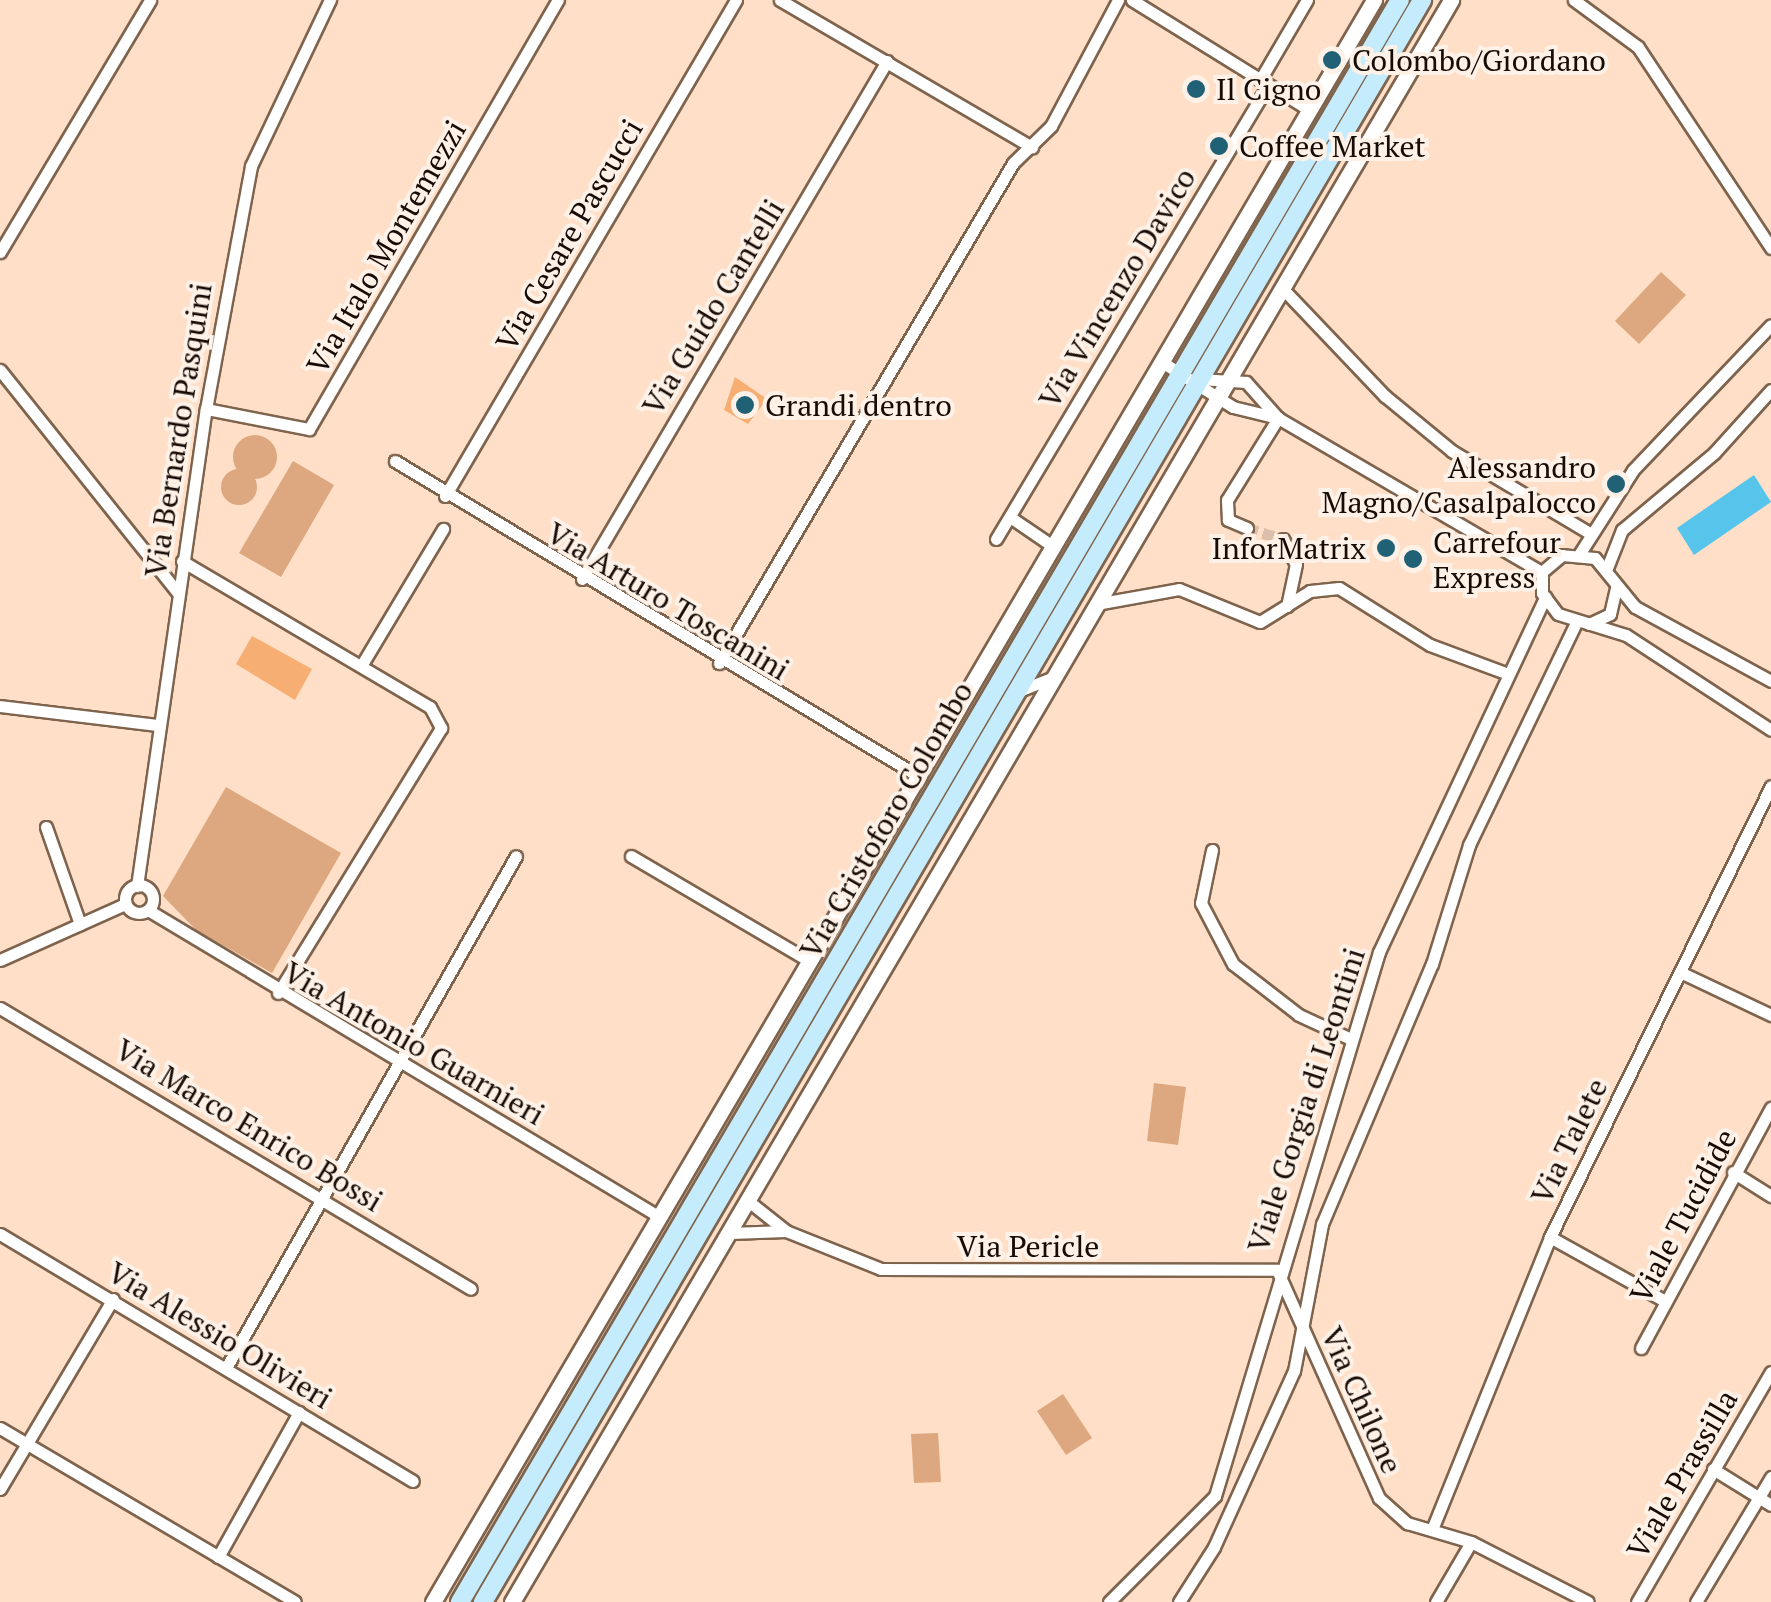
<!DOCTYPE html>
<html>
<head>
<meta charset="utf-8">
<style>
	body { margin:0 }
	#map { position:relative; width:1771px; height:1602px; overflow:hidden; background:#ffdfc7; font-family:"PT Serif",serif }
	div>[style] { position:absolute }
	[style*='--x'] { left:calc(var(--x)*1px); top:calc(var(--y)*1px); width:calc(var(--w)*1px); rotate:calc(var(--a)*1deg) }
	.green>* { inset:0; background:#dda87f }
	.round { border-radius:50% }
	.water>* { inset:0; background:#57c5eb }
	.building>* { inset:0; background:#f6ae73 }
	.street-tunnel>* { height:11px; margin-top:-5.5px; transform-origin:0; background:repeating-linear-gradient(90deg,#dcbfaa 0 11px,transparent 0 16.5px) }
	.roads { filter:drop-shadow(2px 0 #7e634d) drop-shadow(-2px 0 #7e634d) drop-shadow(0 2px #7e634d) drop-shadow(0 -2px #7e634d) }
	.street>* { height:11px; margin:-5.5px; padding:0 5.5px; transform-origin:5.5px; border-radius:5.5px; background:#fff }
	.street>.ring { margin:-5.5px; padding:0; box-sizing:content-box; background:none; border:11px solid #fff; border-radius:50% }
	.secondary>* { height:15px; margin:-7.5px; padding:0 7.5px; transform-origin:7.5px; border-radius:7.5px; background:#fff }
	.primary>* { height:18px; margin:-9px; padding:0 9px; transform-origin:9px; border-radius:9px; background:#c4ecfc }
	.dots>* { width:28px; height:28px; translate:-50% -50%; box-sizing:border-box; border:5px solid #fef1e7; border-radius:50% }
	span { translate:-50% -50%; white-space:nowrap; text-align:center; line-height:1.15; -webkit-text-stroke:8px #fef1e7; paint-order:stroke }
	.poi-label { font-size:30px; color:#160c05 }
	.left { translate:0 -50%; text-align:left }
	.right { translate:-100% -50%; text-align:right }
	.street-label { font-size:30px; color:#160c05 }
</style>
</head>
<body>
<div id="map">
	<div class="green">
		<div style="clip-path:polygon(1661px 272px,1686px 295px,1639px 344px,1615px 321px)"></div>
		<div class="round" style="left:233px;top:435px;width:44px;height:44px"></div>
		<div style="clip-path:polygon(293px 461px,334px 485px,281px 577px,239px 553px)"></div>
		<div class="round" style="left:221px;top:469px;width:36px;height:36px"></div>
		<div style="clip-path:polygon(226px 787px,341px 853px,272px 973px,196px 930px,163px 896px)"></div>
		<div style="clip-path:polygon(1154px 1083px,1186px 1087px,1178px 1145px,1147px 1141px)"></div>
		<div style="clip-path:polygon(1063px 1394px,1092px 1438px,1066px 1455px,1037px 1411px)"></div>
		<div style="clip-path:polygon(938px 1433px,941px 1482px,914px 1483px,911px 1434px)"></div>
	</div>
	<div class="water">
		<div style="clip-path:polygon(1754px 475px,1771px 502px,1694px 555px,1677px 528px)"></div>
	</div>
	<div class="building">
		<div style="clip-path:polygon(735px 377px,767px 399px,748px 424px,724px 410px)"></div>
		<div style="clip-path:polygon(252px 636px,312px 669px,295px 700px,236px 664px)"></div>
	</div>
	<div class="street-tunnel">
		<div style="--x:1247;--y:528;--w:38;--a:17"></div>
	</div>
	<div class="roads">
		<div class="street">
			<div style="--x:780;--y:0;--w:292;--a:30.3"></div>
			<div style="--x:1132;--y:0;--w:207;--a:31.8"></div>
			<div style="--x:1574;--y:0;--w:79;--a:36.3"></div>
			<div style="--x:1638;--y:47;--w:241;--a:56.5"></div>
			<div style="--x:1260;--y:80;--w:93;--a:-59.6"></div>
			<div style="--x:0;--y:252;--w:293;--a:-59.2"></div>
			<div style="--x:1282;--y:288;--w:149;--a:46.4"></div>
			<div style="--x:1385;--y:396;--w:87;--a:39.4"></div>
			<div style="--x:1452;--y:451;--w:158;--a:30.8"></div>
			<div style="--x:1162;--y:362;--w:84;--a:32.4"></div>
			<div style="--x:1233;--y:407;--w:46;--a:13.7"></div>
			<div style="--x:1278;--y:418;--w:306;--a:30.3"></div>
			<div style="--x:0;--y:370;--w:284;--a:51.4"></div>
			<div style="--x:1200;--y:379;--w:46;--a:3.7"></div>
			<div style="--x:1246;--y:382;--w:48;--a:48.4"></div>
			<div style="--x:206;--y:409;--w:105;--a:11"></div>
			<div style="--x:309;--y:429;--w:496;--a:-59.9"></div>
			<div style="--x:395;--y:461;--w:613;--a:31.04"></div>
			<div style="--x:445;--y:496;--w:575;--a:-59.6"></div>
			<div style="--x:1010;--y:517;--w:53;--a:34.3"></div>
			<div style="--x:1247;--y:528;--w:21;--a:-157"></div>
			<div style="--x:1228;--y:520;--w:20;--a:-93"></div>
			<div style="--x:1227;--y:500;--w:97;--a:-58.1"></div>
			<div style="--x:996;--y:539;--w:529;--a:-59.07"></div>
			<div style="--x:1283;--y:539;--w:28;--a:63"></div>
			<div style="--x:1296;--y:564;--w:43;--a:102.1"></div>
			<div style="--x:1580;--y:553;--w:98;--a:-57.4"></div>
			<div style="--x:1633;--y:470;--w:200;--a:-46.4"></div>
			<div style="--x:182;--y:561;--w:288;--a:30.5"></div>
			<div style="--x:430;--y:707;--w:24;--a:62"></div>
			<div style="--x:441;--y:728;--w:311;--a:121.6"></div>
			<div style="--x:1607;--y:568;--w:41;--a:-68.5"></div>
			<div style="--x:1622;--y:530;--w:120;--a:-39.9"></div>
			<div style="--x:1714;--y:453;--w:85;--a:-47.9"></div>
			<div style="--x:582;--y:579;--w:601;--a:-59.51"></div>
			<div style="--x:1096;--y:604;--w:84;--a:-10.2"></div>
			<div style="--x:1179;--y:589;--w:87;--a:22.2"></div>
			<div style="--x:1260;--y:622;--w:59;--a:-31.8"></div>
			<div style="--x:1310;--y:591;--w:29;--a:-6"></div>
			<div style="--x:1339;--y:588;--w:107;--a:32.1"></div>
			<div style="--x:1430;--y:645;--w:78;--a:20.3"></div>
			<div style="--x:1589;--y:624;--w:23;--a:-25"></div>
			<div style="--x:1610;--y:614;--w:26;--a:-77"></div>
			<div style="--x:719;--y:663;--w:580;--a:-59.54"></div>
			<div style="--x:1013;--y:163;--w:53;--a:-44.2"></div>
			<div style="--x:1051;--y:126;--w:143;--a:-62"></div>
			<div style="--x:361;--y:666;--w:160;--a:-59.1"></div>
			<div style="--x:1771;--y:681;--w:155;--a:-151.4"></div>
			<div style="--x:1635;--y:607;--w:63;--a:-129.2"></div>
			<div style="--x:1595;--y:558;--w:33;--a:-175"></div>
			<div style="--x:1562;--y:555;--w:26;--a:140"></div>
			<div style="--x:1542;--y:572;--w:21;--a:90"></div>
			<div style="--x:1542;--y:593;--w:26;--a:53"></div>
			<div style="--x:1558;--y:614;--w:71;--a:17.2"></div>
			<div style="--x:1626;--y:635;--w:173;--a:33.2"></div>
			<div style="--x:1016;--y:692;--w:41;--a:-21.5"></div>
			<div style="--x:0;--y:706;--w:157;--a:6.9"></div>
			<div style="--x:46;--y:827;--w:103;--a:70.7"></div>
			<div style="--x:1212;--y:850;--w:54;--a:101.7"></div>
			<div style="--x:1201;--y:903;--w:69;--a:62.3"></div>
			<div style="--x:1233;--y:964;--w:83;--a:37.7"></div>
			<div style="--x:1299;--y:1015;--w:57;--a:24.8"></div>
			<div style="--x:631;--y:856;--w:207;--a:30.5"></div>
			<div class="ring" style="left:125px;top:885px;width:17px;height:17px"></div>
			<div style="--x:137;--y:886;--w:482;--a:-81.8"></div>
			<div style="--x:206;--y:409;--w:247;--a:-79.5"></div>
			<div style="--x:251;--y:166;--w:184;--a:-64.6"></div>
			<div style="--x:148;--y:910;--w:595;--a:30.96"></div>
			<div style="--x:0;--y:960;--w:137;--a:-24.1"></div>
			<div style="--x:1680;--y:972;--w:101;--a:25.3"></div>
			<div style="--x:0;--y:1008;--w:548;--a:30.82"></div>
			<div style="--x:1733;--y:1172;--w:45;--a:32.3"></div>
			<div style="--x:747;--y:1200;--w:50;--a:38.5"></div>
			<div style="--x:786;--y:1231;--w:102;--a:21.8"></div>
			<div style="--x:881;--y:1269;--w:396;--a:0.1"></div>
			<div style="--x:1277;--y:1270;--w:250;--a:65.9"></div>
			<div style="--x:1379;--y:1498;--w:38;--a:42"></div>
			<div style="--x:1407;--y:1523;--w:67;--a:16.5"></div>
			<div style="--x:1471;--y:1542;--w:131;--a:27.1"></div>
			<div style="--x:730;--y:1233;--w:56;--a:-2"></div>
			<div style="--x:0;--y:1234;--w:481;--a:30.9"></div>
			<div style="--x:1550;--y:1237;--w:132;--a:29.1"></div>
			<div style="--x:1641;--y:1348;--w:273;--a:-61.6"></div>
			<div style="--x:226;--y:1368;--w:588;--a:-60.47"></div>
			<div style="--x:0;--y:1428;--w:342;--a:30.5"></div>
			<div style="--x:1713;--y:1469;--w:68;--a:31.8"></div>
			<div style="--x:0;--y:1489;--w:221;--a:-59.3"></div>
			<div style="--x:1433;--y:1527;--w:313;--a:-68"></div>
			<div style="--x:1550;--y:1237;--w:502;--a:-63.89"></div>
			<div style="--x:218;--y:1557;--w:166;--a:-60.8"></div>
			<div style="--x:1109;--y:1602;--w:150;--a:-45"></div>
			<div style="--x:1215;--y:1496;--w:568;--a:-73.22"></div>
			<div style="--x:1379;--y:952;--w:392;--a:-64.9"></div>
			<div style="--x:1179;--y:1602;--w:65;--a:-57.5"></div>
			<div style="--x:1214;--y:1547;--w:193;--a:-65.6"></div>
			<div style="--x:1294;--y:1371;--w:150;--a:-79.2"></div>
			<div style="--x:1322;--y:1224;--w:282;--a:-67.1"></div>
			<div style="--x:1432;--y:964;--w:125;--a:-72.7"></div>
			<div style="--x:1469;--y:845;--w:246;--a:-64.3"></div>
			<div style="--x:1436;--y:1602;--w:69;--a:-59.7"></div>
			<div style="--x:1637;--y:1602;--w:266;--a:-59.8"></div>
			<div style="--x:1696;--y:1602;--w:146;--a:-59"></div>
		</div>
		<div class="secondary">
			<div style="--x:433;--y:1602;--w:1858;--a:-59.57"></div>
			<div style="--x:512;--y:1602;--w:1857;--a:-59.62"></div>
		</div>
		<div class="primary">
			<div style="--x:460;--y:1602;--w:1857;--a:-59.6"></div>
			<div style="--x:483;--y:1602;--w:1857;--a:-59.62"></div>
		</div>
	</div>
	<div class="dots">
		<div style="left:1332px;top:60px;background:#216176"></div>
		<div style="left:1196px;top:89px;background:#216176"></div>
		<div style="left:1219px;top:146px;background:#216176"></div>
		<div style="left:745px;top:405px;background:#216176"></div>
		<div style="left:1616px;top:484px;background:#216176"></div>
		<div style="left:1386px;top:548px;background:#216176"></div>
		<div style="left:1413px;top:559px;background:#216176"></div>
	</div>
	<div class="poi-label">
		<span class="left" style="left:1352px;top:60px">Colombo/Giordano</span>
		<span class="left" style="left:1216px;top:89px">Il Cigno</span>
		<span class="left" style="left:1239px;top:146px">Coffee Market</span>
		<span class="left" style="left:765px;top:405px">Grandi dentro</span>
		<span class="right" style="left:1596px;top:484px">Alessandro<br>Magno/Casalpalocco</span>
		<span class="left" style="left:1433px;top:559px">Carrefour<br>Express</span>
		<span class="right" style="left:1366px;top:548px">InforMatrix</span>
	</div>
	<div class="street-label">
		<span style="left:569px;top:235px;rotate:-60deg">Via Cesare Pascucci</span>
		<span style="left:386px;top:247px;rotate:-60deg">Via Italo Montemezzi</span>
		<span style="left:1117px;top:288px;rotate:-59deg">Via Vincenzo Davico</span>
		<span style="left:713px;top:307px;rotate:-59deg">Via Guido Cantelli</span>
		<span style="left:178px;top:430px;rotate:-81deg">Via Bernardo Pasquini</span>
		<span style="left:668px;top:601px;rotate:31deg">Via Arturo Toscanini</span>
		<span style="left:886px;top:820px;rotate:-60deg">Via Cristoforo Colombo</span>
		<span style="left:414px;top:1043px;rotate:30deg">Via Antonio Guarnieri</span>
		<span style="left:1306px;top:1100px;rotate:-72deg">Viale Gorgia di Leontini</span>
		<span style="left:249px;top:1125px;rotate:31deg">Via Marco Enrico Bossi</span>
		<span style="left:1569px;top:1141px;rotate:-64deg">Via Talete</span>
		<span style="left:1683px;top:1216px;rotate:-62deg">Viale Tucidide</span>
		<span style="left:1028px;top:1246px">Via Pericle</span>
		<span style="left:220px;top:1335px;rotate:31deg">Via Alessio Olivieri</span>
		<span style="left:1362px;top:1400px;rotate:66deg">Via Chilone</span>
		<span style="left:1682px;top:1474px;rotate:-60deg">Viale Prassilla</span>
	</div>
</div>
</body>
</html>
